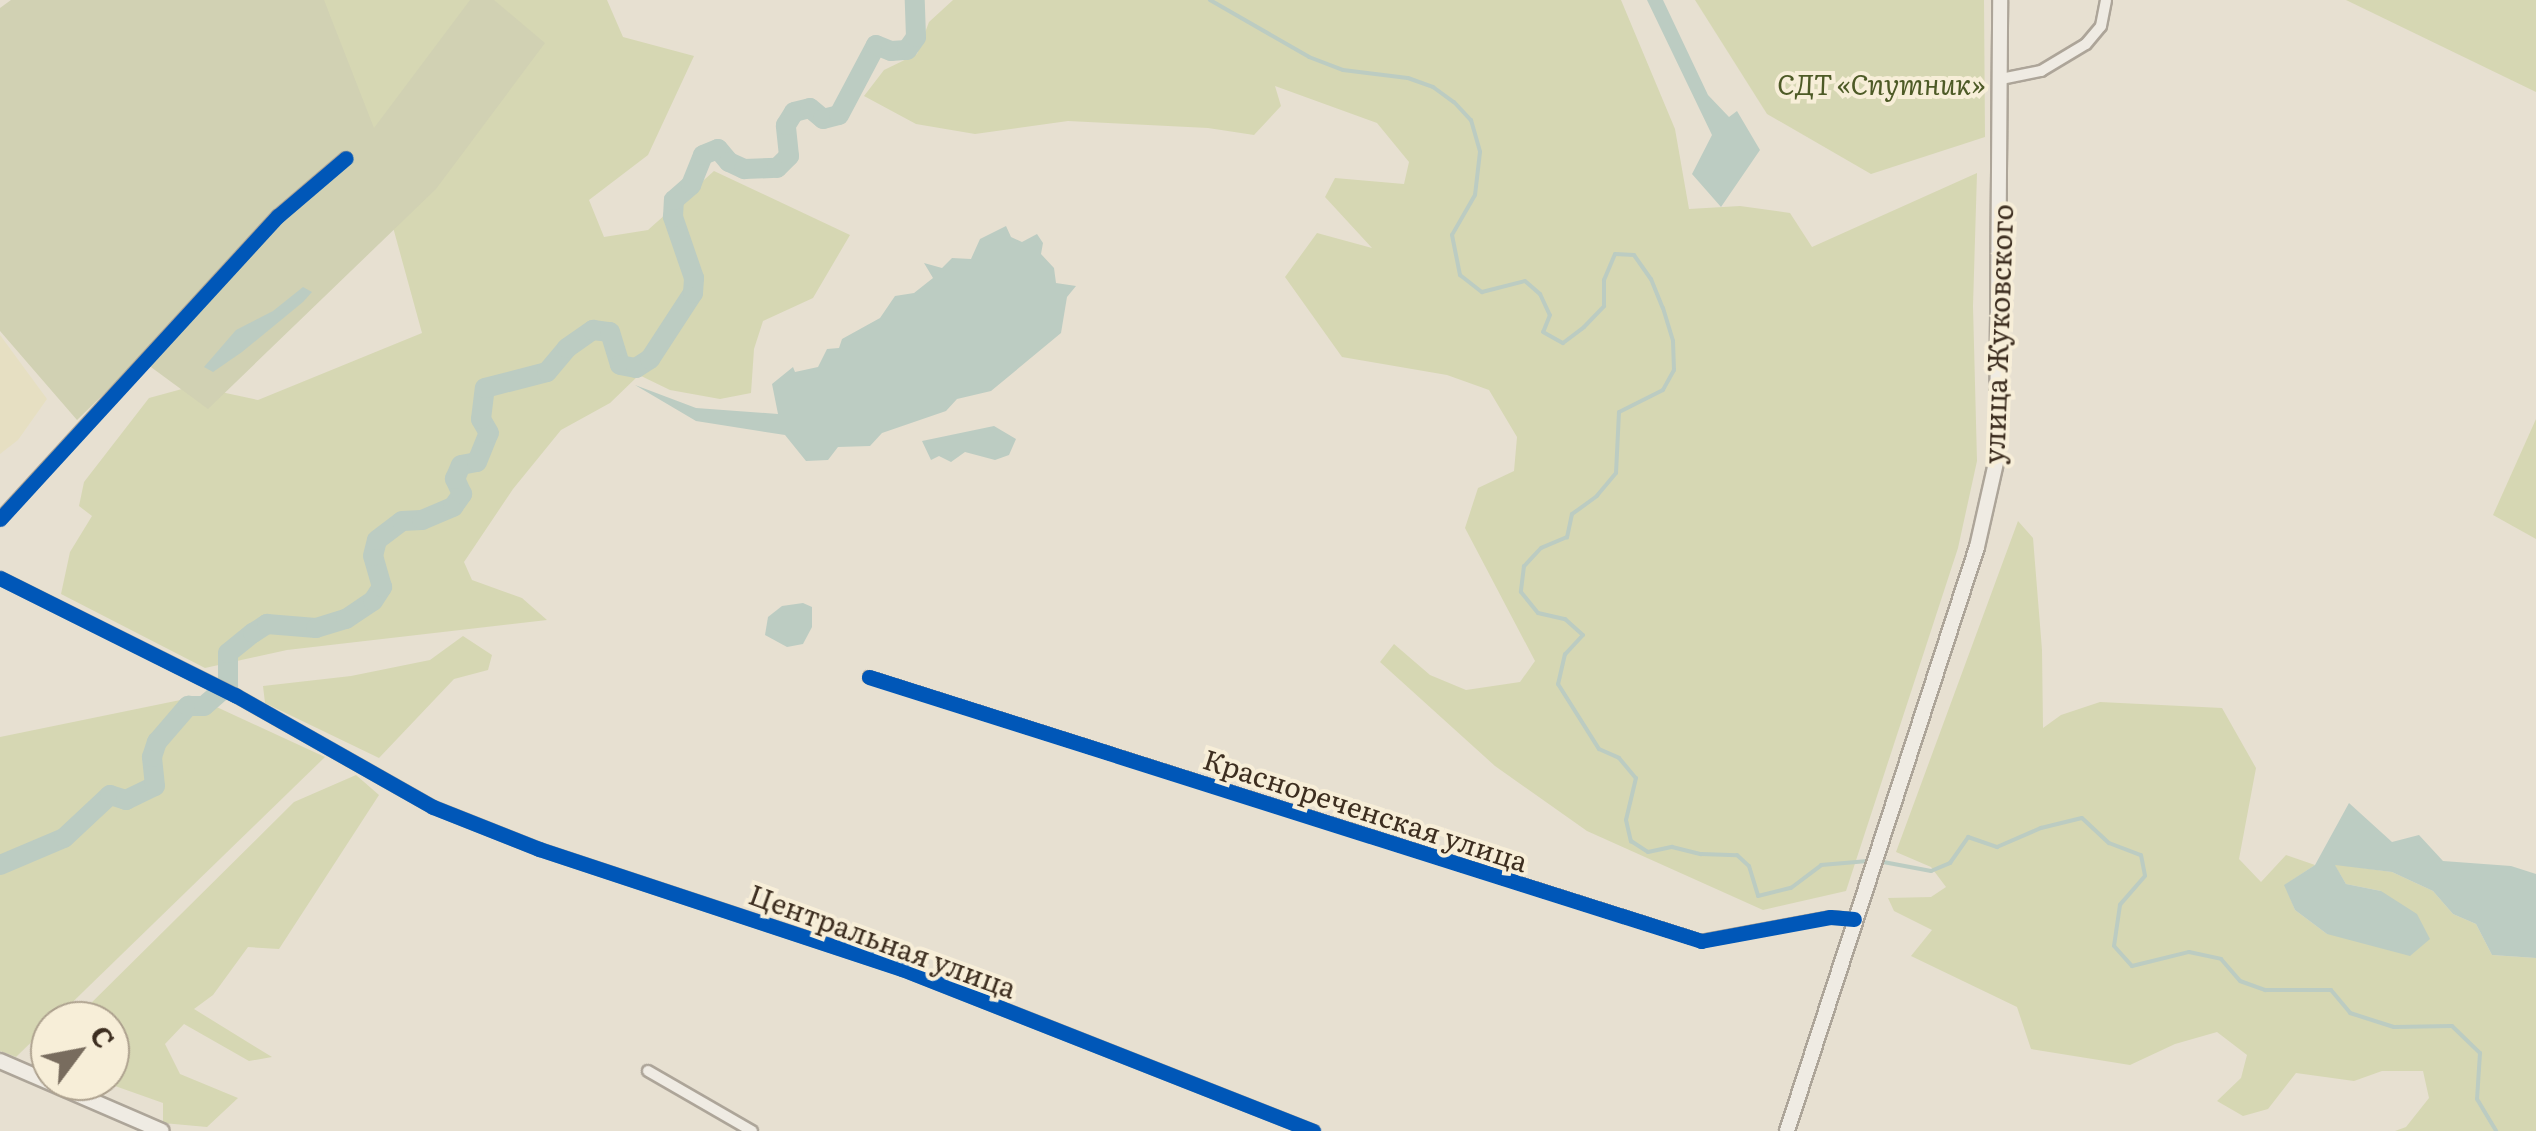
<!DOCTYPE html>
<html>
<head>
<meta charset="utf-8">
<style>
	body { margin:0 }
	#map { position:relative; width:2536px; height:1131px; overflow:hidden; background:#e7e0d1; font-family:Literata,serif }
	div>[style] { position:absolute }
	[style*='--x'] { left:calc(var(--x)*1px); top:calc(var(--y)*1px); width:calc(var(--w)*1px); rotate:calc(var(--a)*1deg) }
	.farmland>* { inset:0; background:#e6dfc2 }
	.green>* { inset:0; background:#d6d7b3 }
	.cemetery>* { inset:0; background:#d1d1b3 }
	.water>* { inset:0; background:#bcccc2 }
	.stream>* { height:4px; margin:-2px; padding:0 2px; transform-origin:2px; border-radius:2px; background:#bcccc2 }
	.river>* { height:20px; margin:-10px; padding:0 10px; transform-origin:10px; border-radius:10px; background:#bcccc2 }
	.roads { filter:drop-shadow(2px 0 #ada599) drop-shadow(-2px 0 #ada599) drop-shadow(0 2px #ada599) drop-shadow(0 -2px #ada599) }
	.minor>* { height:10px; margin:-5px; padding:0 5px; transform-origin:5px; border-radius:5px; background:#efebe3 }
	.secondary>* { height:14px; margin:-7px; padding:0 7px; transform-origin:7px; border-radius:7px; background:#efebe3 }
	.cycleway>* { height:15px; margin:-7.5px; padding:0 7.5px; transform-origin:7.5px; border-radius:7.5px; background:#0057b8 }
	span { translate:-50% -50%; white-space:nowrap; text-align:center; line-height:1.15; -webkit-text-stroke:8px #f7eed8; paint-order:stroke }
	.park-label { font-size:28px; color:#4d5a26; font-style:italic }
	.street-label { font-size:28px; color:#3d2e20 }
	.north { position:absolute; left:30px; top:1001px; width:100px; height:100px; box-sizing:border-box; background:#f7eed8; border:2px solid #ada18e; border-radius:50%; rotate:58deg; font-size:28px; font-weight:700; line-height:40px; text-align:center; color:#3d2e20 }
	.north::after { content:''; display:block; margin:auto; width:35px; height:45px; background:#786c5e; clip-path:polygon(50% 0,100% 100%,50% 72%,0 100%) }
</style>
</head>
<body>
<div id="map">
	<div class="farmland">
		<div style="clip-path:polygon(0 335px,47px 399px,18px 440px,0 454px)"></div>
	</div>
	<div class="green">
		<div style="clip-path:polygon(322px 0,607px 0,623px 37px,694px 56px,648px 155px,589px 200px,604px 237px,648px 230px,714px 171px,850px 235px,813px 298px,763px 321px,754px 349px,751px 393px,720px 399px,670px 390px,639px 375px,610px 403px,561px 430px,513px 489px,464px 562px,472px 580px,522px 598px,547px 620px,287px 650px,205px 668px,61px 594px,70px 552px,92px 516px,79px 506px,84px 482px,149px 398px,193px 386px,258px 400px,422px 333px,374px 158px)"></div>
		<div style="clip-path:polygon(953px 0,1621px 0,1675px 129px,1689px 209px,1740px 206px,1790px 213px,1812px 247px,1977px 173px,1973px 306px,1977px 461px,1958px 548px,1846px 891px,1763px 910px,1587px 831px,1495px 766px,1380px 662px,1394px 644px,1430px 675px,1466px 690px,1520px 682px,1535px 661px,1465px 528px,1478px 488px,1514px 471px,1517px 437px,1489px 390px,1447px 375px,1342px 357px,1285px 277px,1317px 233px,1372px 248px,1325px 197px,1335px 178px,1404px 184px,1409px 162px,1377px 123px,1275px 86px,1281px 106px,1254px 135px,1208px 128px,1068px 121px,975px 134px,916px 124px,864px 96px,884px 70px,917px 54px,929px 22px)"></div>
		<div style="clip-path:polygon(1695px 0,1984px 0,1985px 137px,1871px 174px,1767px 114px)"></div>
		<div style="clip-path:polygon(2346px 0,2536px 0,2536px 92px)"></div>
		<div style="clip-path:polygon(2536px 419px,2536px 539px,2493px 515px)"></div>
		<div style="clip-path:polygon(2018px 521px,2033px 538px,2042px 650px,2043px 728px,2061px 715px,2100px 702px,2222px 708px,2256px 768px,2239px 859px,2261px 882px,2286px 855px,2315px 865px,2285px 885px,2295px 910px,2327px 934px,2381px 891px,2346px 884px,2334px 864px,2392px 872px,2433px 891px,2453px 914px,2476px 924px,2492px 955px,2536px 958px,2536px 1131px,2395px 1131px,2406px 1127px,2429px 1098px,2423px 1071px,2382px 1071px,2354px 1081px,2296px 1073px,2268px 1109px,2243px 1116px,2217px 1101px,2241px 1078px,2247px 1055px,2217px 1032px,2175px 1044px,2130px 1065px,2031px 1049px,2017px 1007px,1911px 956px,1932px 930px,1894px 911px,1888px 898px,1931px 897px,1946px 887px,1931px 867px,1896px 852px)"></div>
		<div style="clip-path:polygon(463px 636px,492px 655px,488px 670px,454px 679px,379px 758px,265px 703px,263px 686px,351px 676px,430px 660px)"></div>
		<div style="clip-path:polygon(195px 697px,325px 757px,16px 1057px,0 1051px,0 737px)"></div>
		<div style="clip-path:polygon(356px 775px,379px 795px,279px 949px,248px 947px,213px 995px,194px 1009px,272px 1057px,249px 1061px,184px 1024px,165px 1044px,180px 1074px,238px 1098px,207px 1127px,163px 1123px,163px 1103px,101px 1081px,110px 1081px,110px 1021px,73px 1021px,294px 802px)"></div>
	</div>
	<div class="cemetery">
		<div style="clip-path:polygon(11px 0,324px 0,374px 128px,470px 0,494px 0,545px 43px,436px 189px,208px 409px,140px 359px,77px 420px,0 331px,0 8px)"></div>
	</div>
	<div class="water">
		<div style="clip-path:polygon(1647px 0,1663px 0,1708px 95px,1729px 117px,1737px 111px,1760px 150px,1721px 207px,1692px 174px,1712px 135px)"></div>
		<div style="clip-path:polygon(1006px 226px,1011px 237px,1022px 242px,1037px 234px,1043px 243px,1041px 254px,1054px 268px,1056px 283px,1076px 286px,1067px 297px,1061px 333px,991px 391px,957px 399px,946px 411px,882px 433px,870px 446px,838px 447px,828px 460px,806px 461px,785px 435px,696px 421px,635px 385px,696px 408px,778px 414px,772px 384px,793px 367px,795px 372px,818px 367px,827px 349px,839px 348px,842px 339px,880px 318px,895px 296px,914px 293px,933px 278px,924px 263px,942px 268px,952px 258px,971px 259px,980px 239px)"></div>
		<div style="clip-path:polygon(303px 287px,312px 292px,303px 302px,242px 352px,213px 372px,204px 367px,236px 330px,273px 311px)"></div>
		<div style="clip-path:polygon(994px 426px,1016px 439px,1009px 455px,995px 460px,965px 452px,951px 462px,939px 456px,931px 460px,922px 441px)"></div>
		<div style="clip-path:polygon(803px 603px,812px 607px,812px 627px,803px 644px,787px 647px,765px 635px,768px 617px,782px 606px)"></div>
		<div style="clip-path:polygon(2349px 803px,2392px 842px,2419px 835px,2443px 861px,2511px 866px,2536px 874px,2536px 958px,2492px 955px,2476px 924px,2453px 914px,2433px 891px,2392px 872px,2335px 865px,2346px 884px,2381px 891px,2417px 914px,2430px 939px,2410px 956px,2327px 934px,2295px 910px,2284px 885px,2315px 865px)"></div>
	</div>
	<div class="stream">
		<div style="--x:1210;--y:0;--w:114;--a:29.9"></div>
		<div style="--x:1309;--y:57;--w:36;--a:21"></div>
		<div style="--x:1343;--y:70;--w:65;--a:7"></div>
		<div style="--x:1408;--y:78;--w:27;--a:20"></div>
		<div style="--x:1433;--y:87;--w:26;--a:36"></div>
		<div style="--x:1454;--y:102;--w:25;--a:47"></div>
		<div style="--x:1471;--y:120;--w:33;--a:74"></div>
		<div style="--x:1480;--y:152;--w:43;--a:96.6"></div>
		<div style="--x:1475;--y:195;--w:46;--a:119.9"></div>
		<div style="--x:1452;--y:235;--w:41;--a:78.7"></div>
		<div style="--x:1460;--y:275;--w:28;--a:38"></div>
		<div style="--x:1482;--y:292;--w:44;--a:-14.3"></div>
		<div style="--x:1525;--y:281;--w:20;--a:41"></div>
		<div style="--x:1540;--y:294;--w:23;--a:65"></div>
		<div style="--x:1550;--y:315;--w:18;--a:112"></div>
		<div style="--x:1543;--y:332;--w:23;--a:29"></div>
		<div style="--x:1563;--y:343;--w:26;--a:-37"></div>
		<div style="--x:1584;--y:327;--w:29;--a:-46"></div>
		<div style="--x:1604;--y:306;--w:26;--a:-90"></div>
		<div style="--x:1604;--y:280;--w:28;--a:-67"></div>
		<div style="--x:1615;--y:254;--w:19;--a:3"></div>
		<div style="--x:1634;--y:255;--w:29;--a:55"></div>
		<div style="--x:1651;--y:279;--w:31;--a:68"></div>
		<div style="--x:1663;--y:308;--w:34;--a:73"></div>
		<div style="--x:1673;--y:341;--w:29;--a:88"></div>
		<div style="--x:1674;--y:370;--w:23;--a:119"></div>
		<div style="--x:1663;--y:390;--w:49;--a:153.4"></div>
		<div style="--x:1619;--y:412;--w:61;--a:92.8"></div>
		<div style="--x:1616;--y:473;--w:30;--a:130"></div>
		<div style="--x:1597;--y:496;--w:31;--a:144"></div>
		<div style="--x:1572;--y:514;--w:24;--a:102"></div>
		<div style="--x:1567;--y:537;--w:28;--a:157"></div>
		<div style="--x:1541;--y:548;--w:25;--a:133"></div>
		<div style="--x:1524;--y:566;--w:26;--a:97"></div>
		<div style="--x:1521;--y:592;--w:27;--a:51"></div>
		<div style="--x:1538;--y:613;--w:28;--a:13"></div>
		<div style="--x:1565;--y:619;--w:24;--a:42"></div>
		<div style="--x:1583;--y:635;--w:26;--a:133"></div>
		<div style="--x:1565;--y:654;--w:31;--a:103"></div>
		<div style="--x:1558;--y:684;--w:77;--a:57.8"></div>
		<div style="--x:1599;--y:749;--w:22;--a:24"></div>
		<div style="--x:1619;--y:758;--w:26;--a:50"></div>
		<div style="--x:1636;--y:778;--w:43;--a:103.4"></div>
		<div style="--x:1626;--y:820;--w:22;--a:77"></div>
		<div style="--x:1631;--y:841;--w:20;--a:33"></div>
		<div style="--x:1648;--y:852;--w:25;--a:-12"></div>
		<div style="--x:1672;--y:847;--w:30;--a:14"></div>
		<div style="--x:1701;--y:854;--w:36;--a:2"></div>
		<div style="--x:1737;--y:855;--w:16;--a:43"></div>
		<div style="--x:1749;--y:866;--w:31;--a:73"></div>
		<div style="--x:1758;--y:896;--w:34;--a:-14"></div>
		<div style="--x:1791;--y:888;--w:38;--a:-37"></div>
		<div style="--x:1821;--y:865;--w:47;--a:-4.9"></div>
		<div style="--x:1878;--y:861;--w:54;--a:10.7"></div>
		<div style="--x:1931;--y:871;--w:21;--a:-23"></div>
		<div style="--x:1950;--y:863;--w:32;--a:-55"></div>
		<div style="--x:1968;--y:837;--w:31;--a:19"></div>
		<div style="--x:1997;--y:847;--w:48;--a:-23.4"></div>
		<div style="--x:2041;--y:828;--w:42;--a:-13.7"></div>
		<div style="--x:2082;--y:818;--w:37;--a:43"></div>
		<div style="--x:2109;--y:843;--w:34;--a:21"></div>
		<div style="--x:2141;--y:855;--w:21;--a:79"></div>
		<div style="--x:2145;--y:876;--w:38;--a:131"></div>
		<div style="--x:2120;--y:905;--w:41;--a:98.3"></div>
		<div style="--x:2114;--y:946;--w:27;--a:48"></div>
		<div style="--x:2132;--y:966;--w:59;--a:-13.8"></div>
		<div style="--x:2189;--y:952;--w:33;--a:12"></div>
		<div style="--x:2221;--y:959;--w:29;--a:49"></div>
		<div style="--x:2240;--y:981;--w:27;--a:20"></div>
		<div style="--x:2265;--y:990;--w:66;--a:0"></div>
		<div style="--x:2331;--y:990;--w:30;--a:50"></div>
		<div style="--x:2350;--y:1013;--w:46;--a:17.7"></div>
		<div style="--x:2394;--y:1027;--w:58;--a:-1"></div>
		<div style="--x:2452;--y:1026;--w:39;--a:44"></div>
		<div style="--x:2480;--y:1053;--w:46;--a:93.7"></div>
		<div style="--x:2477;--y:1099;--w:37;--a:59"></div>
	</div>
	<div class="river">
		<div style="--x:0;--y:865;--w:69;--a:-22.9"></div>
		<div style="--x:64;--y:838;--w:63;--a:-43.1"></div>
		<div style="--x:110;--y:795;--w:17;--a:17"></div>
		<div style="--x:126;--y:800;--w:32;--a:-26"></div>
		<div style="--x:155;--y:786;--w:29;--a:-96"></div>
		<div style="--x:152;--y:757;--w:16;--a:-72"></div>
		<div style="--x:157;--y:742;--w:48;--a:-49.3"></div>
		<div style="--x:188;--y:706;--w:16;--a:0"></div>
		<div style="--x:204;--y:706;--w:32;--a:-41"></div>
		<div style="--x:228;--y:685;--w:32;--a:-90"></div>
		<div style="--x:228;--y:653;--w:32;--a:-39"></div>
		<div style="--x:253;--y:633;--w:17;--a:-33"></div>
		<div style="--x:267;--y:624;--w:49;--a:4.7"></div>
		<div style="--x:316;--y:628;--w:31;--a:-17"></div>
		<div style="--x:346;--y:619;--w:32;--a:-34"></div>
		<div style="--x:373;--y:601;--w:17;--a:-57"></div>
		<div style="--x:382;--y:587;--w:32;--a:-106"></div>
		<div style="--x:373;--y:556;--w:16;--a:-76"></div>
		<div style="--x:377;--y:540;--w:31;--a:-37"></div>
		<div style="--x:402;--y:521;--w:20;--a:-3"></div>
		<div style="--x:422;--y:520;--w:34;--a:-23"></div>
		<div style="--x:453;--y:507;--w:16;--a:-55"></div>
		<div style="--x:462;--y:494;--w:17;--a:-115"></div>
		<div style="--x:455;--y:479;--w:15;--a:-67"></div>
		<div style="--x:461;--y:465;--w:16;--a:-11"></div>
		<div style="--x:477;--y:462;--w:31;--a:-68"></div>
		<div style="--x:489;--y:433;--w:16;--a:-120"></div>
		<div style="--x:481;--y:419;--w:31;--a:-83"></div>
		<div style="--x:485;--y:388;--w:64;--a:-14.5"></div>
		<div style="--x:547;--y:372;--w:31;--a:-50"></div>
		<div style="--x:567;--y:348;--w:32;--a:-35"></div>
		<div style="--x:593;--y:330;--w:17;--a:7"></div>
		<div style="--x:610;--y:332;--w:34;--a:73"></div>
		<div style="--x:620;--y:365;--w:16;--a:11"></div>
		<div style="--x:636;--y:368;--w:17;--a:-33"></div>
		<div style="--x:650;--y:359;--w:79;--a:-56.9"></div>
		<div style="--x:693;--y:293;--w:15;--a:-86"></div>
		<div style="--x:694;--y:278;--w:65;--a:-109"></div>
		<div style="--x:673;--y:217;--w:17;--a:-87"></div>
		<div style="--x:674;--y:200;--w:23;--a:-41"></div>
		<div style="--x:691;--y:185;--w:32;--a:-68"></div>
		<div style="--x:703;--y:155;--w:16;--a:-22"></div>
		<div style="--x:718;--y:149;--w:17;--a:50"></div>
		<div style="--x:729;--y:162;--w:17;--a:25"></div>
		<div style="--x:744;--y:169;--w:33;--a:-2"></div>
		<div style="--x:777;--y:168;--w:17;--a:-45"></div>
		<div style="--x:789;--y:156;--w:31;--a:-96"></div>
		<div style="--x:786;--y:125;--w:15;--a:-58"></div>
		<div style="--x:794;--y:112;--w:16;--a:-14"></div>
		<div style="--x:810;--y:108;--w:17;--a:40"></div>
		<div style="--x:823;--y:119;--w:16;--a:-14"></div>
		<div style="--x:839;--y:115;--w:79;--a:-62.1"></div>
		<div style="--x:876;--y:45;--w:16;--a:22"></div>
		<div style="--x:891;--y:51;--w:16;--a:-4"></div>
		<div style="--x:907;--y:50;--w:16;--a:-55"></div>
		<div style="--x:916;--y:37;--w:37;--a:-92"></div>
	</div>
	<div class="roads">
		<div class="minor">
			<div style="--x:2001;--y:79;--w:41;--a:-11.3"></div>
			<div style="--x:2041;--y:71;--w:52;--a:-31"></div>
			<div style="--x:2086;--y:44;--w:23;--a:-50"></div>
			<div style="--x:2101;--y:26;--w:26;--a:-79"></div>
			<div style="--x:0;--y:519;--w:411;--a:-47.5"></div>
			<div style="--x:278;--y:216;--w:89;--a:-40.5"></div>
			<div style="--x:0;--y:578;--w:263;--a:26.5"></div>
			<div style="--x:235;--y:695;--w:227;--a:29.5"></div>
			<div style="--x:433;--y:807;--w:114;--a:21.6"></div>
			<div style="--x:539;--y:849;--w:382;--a:18.3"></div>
			<div style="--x:902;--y:969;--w:442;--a:21.5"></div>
			<div style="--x:869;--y:677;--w:873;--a:17.6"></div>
			<div style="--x:1701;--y:941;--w:131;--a:-10.5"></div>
			<div style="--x:1830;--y:917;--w:24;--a:5"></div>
			<div style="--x:648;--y:1071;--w:120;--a:30"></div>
		</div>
		<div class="secondary">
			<div style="--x:0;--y:1061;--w:176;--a:23.4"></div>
			<div style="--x:1787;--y:1131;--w:614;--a:-71.98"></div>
			<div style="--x:1977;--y:547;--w:91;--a:-77.3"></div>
			<div style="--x:1997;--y:458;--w:458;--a:-89.6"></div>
		</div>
	</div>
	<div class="cycleway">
		<div style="--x:0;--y:519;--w:411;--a:-47.5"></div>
		<div style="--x:278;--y:216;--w:89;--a:-40.5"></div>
		<div style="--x:0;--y:578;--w:263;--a:26.5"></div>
		<div style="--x:235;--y:695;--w:227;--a:29.5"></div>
		<div style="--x:433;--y:807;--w:114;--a:21.6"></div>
		<div style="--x:539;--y:849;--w:382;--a:18.3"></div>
		<div style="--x:902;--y:969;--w:442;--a:21.5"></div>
		<div style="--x:869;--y:677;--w:873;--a:17.6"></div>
		<div style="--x:1701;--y:941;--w:131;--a:-10.5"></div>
		<div style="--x:1830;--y:917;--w:24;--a:5"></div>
	</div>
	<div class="park-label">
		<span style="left:1881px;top:83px">СДТ «Спутник»</span>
	</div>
	<div class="street-label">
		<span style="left:1997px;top:334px;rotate:-88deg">улица Жуковского</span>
		<span style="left:1366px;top:809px;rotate:18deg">Краснореченская улица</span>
		<span style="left:883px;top:940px;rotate:20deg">Центральная улица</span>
	</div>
	<div class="north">С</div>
</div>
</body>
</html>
